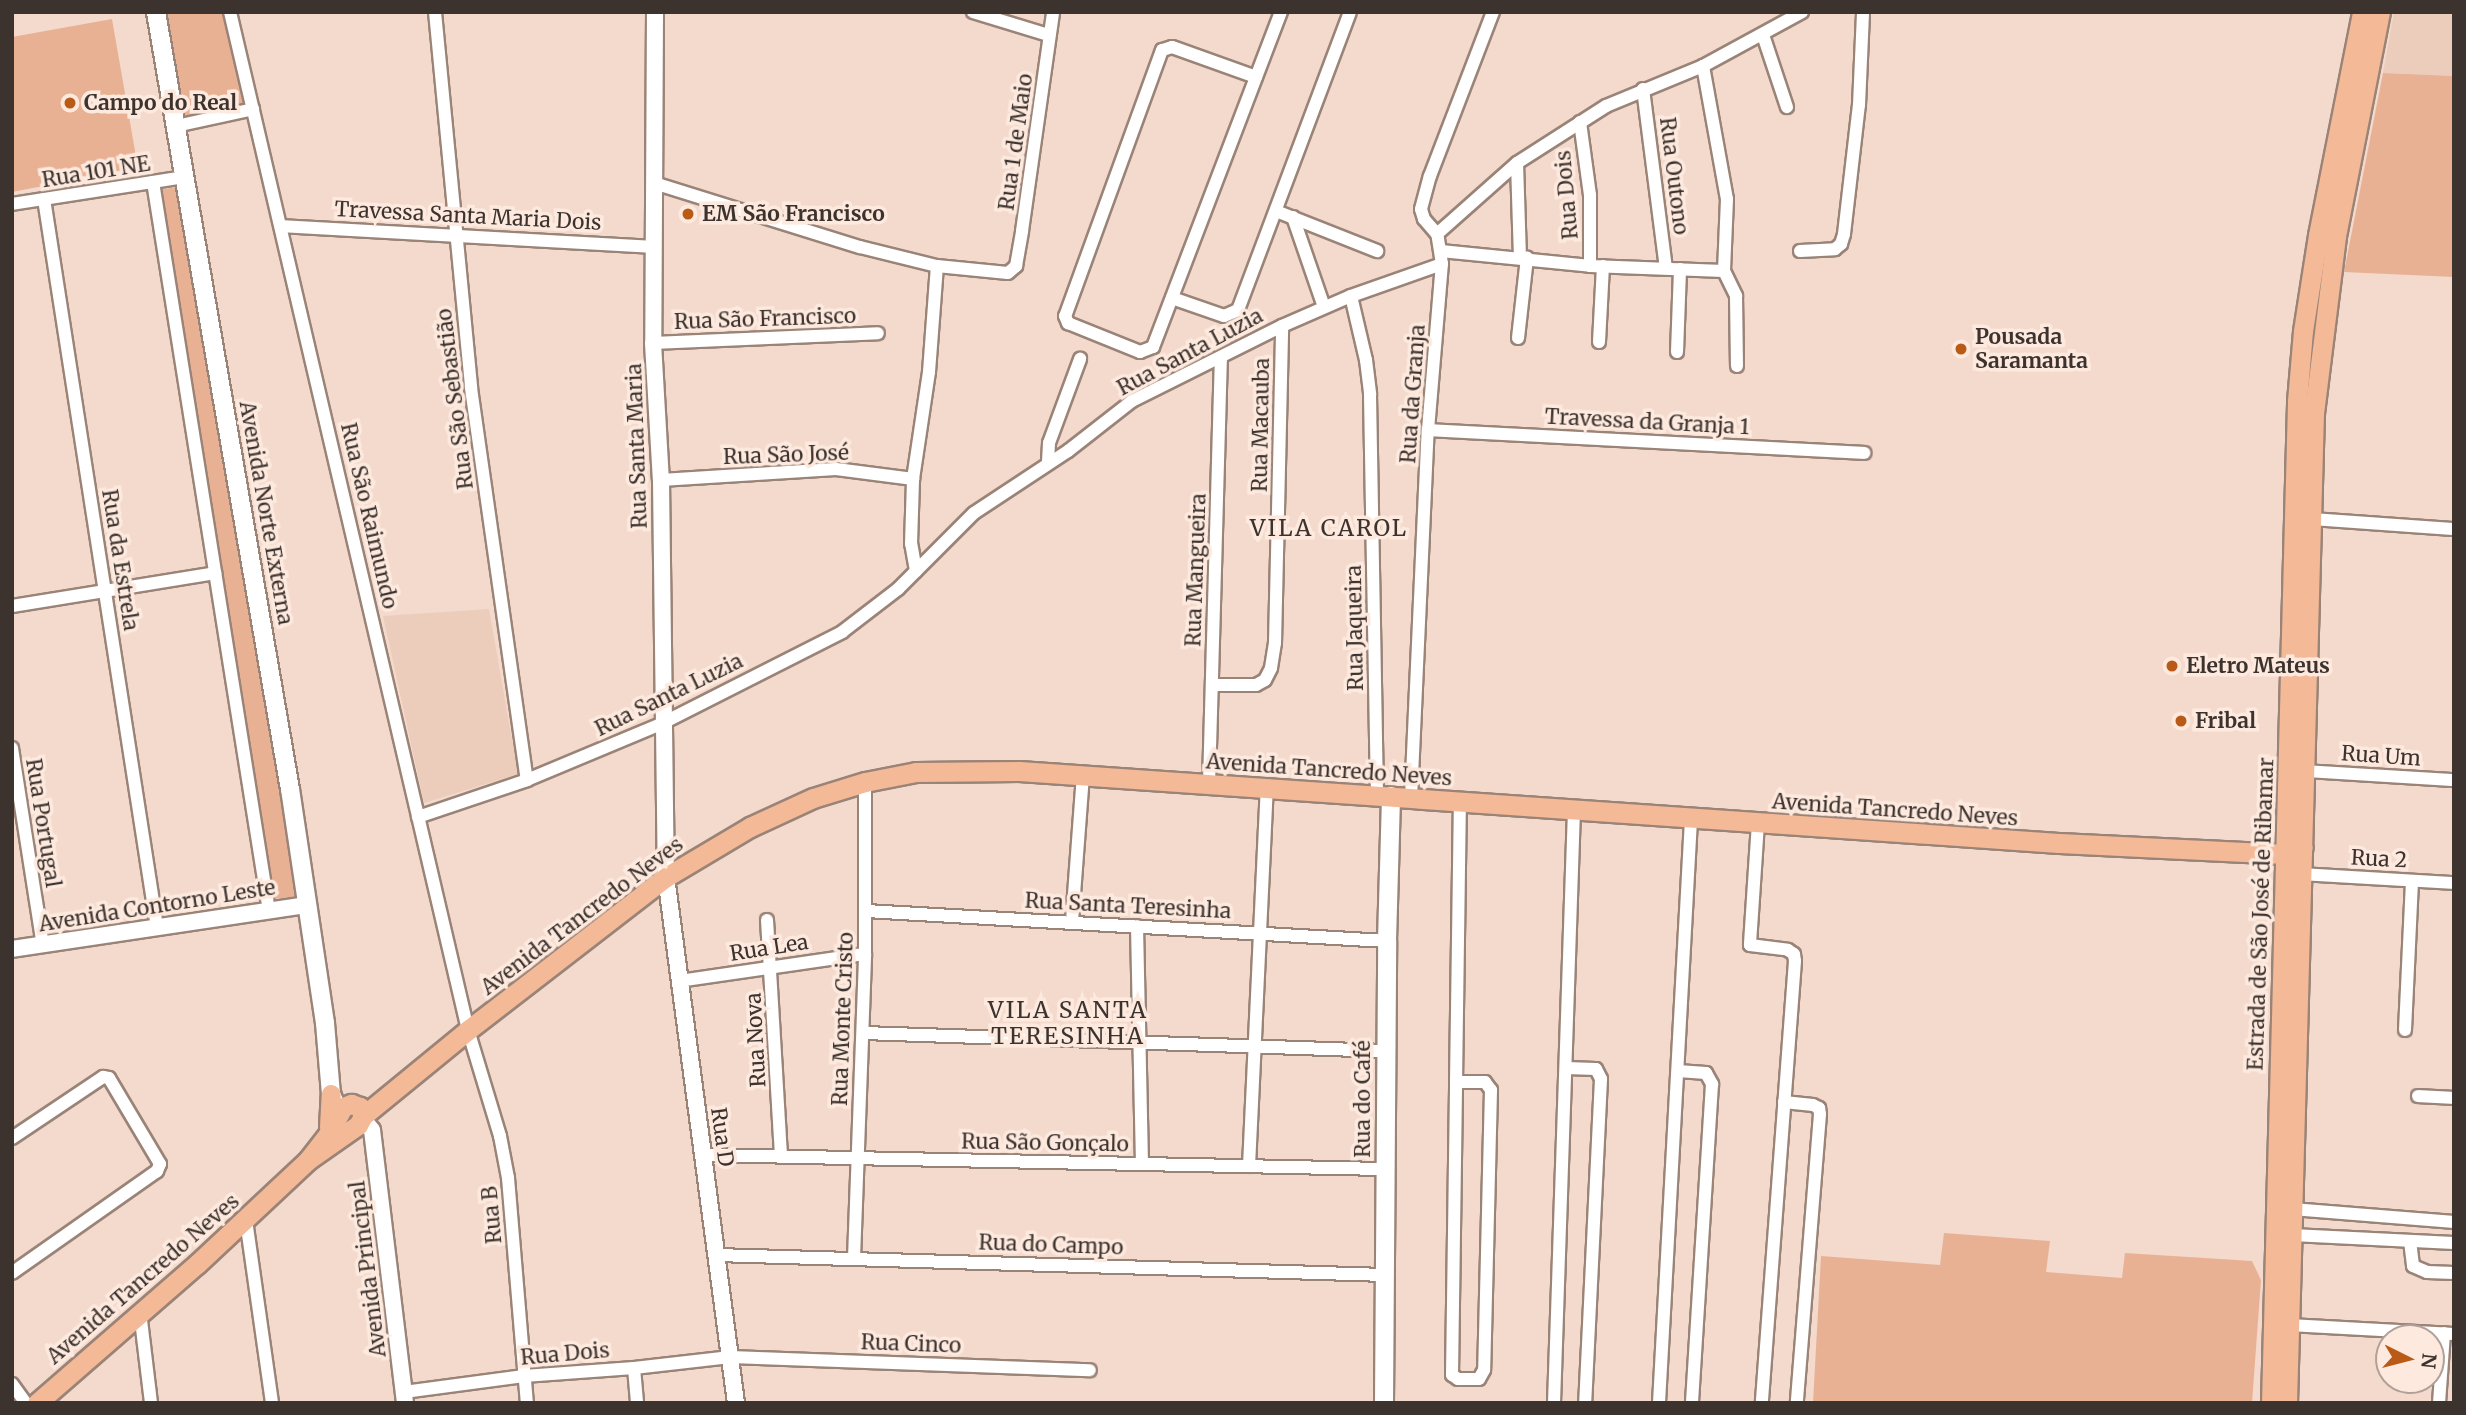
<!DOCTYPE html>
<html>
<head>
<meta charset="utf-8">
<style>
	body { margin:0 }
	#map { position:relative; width:2466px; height:1415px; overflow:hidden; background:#f3dacd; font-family:Merriweather,serif }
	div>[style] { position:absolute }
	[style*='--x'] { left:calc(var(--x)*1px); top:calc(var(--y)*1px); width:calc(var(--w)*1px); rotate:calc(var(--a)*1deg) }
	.built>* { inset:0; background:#eccdbc }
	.green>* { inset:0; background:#e9b193 }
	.roads { filter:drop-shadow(2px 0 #9a8377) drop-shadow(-2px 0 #9a8377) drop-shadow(0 2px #9a8377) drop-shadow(0 -2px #9a8377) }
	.minor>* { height:12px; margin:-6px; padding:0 6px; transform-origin:6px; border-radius:6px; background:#fff }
	.tertiary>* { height:16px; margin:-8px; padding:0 8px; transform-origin:8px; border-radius:8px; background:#fff }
	.secondary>* { height:18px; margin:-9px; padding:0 9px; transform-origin:9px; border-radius:9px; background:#fff }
	.primary>* { height:19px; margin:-9.5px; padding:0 9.5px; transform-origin:9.5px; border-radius:9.5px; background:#f4ba98 }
	.dots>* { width:19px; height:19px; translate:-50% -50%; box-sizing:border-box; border:4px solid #fde9de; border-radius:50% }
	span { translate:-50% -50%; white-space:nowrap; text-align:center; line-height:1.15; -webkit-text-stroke:7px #fde9de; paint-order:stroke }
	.poi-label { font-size:21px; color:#3c332e; font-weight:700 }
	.left { translate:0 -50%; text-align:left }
	.street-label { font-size:21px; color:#3c332e }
	.neighbourhood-label { font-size:23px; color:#3c332e; letter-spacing:2px }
	.frame { position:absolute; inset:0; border:14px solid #3c332e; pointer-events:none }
	.north { position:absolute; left:2375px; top:1324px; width:70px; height:70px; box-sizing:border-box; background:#fde9de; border:2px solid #b0a098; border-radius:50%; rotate:96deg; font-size:19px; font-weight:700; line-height:28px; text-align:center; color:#3c332e }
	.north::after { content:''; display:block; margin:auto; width:24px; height:32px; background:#ba5a17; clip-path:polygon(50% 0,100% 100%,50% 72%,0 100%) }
</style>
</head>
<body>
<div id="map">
	<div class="built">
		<div style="clip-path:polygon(2394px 12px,2454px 12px,2454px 76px,2383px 73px)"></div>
		<div style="clip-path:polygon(489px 609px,518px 774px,424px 803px,383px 616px)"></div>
	</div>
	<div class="green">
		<div style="clip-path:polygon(165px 12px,223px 12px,244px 106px,185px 119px)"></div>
		<div style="clip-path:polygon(112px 19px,138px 168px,12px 192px,12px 37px)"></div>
		<div style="clip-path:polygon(2383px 73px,2454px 76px,2454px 277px,2344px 272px)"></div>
		<div style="clip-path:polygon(178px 187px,301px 896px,274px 899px,158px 190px)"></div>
		<div style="clip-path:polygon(1944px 1233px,2050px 1241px,2046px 1272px,2122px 1278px,2125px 1253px,2252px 1261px,2261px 1280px,2252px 1403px,1813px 1403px,1821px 1256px,1940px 1265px)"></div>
	</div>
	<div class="roads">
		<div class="minor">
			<div style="--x:230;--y:12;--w:1045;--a:76.84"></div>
			<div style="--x:468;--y:1030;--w:111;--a:73.2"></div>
			<div style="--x:500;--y:1136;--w:43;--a:79.2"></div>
			<div style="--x:508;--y:1178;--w:226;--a:85.2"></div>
			<div style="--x:435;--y:12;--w:378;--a:84.5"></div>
			<div style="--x:471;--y:388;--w:396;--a:81.9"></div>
			<div style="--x:973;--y:12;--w:78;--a:17"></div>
			<div style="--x:1763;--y:35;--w:76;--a:71.6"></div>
			<div style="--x:1703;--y:66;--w:135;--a:79.8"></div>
			<div style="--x:1727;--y:199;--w:72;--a:92.4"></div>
			<div style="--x:1256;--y:77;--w:89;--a:-160.3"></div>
			<div style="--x:1172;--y:47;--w:10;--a:163"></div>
			<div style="--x:1162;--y:50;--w:283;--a:110"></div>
			<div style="--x:1065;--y:316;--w:8;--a:67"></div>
			<div style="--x:1068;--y:323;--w:78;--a:21.9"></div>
			<div style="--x:1140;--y:352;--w:14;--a:-21"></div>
			<div style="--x:1153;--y:347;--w:359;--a:-69.1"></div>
			<div style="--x:1643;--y:89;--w:180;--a:82.7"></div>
			<div style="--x:1580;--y:122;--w:74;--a:82.2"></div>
			<div style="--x:1590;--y:195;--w:71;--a:90"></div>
			<div style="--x:176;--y:126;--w:79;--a:-12.4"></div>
			<div style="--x:1517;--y:163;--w:94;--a:88.2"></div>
			<div style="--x:153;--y:182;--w:738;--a:80.96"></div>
			<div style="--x:654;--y:183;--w:216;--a:17.3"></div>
			<div style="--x:860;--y:247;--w:79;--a:13.9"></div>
			<div style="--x:937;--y:266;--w:71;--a:5.6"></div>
			<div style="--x:1008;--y:273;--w:11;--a:-41"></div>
			<div style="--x:1016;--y:266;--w:36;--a:-80"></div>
			<div style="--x:1022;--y:231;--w:221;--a:-81.9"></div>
			<div style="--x:44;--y:199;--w:737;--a:81.18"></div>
			<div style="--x:12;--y:204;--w:175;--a:-8.9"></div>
			<div style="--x:1276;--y:211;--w:109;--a:21.6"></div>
			<div style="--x:1293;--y:217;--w:95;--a:71"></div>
			<div style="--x:281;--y:226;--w:373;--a:3.2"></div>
			<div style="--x:1437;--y:234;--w:107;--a:-41.6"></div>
			<div style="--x:1517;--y:163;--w:106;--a:-32.6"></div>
			<div style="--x:1606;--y:106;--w:105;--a:-22.4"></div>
			<div style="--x:1703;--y:66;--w:113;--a:-28.6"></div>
			<div style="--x:1441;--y:251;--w:150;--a:5.7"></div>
			<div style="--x:1590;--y:266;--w:134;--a:2.1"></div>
			<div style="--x:1800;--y:251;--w:35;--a:-3"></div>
			<div style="--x:1835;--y:249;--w:8;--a:-40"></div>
			<div style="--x:1841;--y:244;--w:10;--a:-73"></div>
			<div style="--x:1844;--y:234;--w:130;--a:-83.4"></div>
			<div style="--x:1859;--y:105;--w:93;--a:-87.5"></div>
			<div style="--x:1724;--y:271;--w:28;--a:64"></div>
			<div style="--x:1736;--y:296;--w:70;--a:89.2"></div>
			<div style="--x:1351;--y:296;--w:66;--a:76.8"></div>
			<div style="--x:1366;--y:360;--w:35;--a:83"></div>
			<div style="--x:1370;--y:395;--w:400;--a:89"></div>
			<div style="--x:1172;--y:298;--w:55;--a:19.1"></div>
			<div style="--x:1224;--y:316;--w:15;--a:-23"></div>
			<div style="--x:1238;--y:310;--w:318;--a:-69.4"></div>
			<div style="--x:1518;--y:338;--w:81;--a:-83.6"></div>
			<div style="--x:1599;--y:342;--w:76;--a:-87"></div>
			<div style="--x:653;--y:343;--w:225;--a:-2.5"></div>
			<div style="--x:1677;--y:352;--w:83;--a:-87.9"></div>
			<div style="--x:1428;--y:430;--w:437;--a:3"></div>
			<div style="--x:1048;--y:462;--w:19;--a:-87"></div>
			<div style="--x:1049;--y:443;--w:90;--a:-69.7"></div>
			<div style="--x:661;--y:480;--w:175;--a:-3.6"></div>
			<div style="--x:836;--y:469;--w:78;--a:7.4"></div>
			<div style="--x:2311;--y:519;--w:143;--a:4"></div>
			<div style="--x:916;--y:571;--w:27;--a:-100"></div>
			<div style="--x:911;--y:544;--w:65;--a:-88.2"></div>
			<div style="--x:913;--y:479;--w:108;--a:-81.5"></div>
			<div style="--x:929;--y:372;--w:106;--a:-85.7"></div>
			<div style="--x:12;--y:606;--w:206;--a:-9.2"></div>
			<div style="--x:1212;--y:685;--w:44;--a:0"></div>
			<div style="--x:1256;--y:685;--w:10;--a:-29"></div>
			<div style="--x:1265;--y:680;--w:13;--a:-63"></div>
			<div style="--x:1271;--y:668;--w:25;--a:-81"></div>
			<div style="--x:1275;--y:643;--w:317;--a:-88.7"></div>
			<div style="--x:12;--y:748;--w:199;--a:81.1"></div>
			<div style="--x:2305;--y:771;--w:149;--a:3.5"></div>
			<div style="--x:1209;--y:784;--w:427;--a:-88.4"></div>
			<div style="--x:1411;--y:798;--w:368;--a:-87.4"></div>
			<div style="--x:1428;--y:430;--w:167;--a:-85.2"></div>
			<div style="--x:1442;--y:264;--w:30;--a:-99"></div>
			<div style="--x:1437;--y:234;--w:20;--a:-131"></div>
			<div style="--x:1424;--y:219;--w:10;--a:-107"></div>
			<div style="--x:1421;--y:209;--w:34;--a:-75"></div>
			<div style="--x:1430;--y:176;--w:176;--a:-69"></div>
			<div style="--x:418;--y:817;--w:115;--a:-18.7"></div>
			<div style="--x:527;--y:780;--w:147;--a:-22.7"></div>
			<div style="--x:663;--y:723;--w:201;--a:-26.9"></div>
			<div style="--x:842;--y:632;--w:71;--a:-37.5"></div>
			<div style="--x:898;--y:589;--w:107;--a:-45"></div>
			<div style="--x:974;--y:513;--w:113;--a:-33.4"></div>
			<div style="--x:1068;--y:451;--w:81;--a:-38"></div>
			<div style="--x:1132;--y:401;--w:168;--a:-26.6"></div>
			<div style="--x:1282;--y:326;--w:75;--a:-23.5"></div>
			<div style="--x:1351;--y:296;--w:96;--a:-19.4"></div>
			<div style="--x:1758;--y:823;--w:122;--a:93.8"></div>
			<div style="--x:1750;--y:945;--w:38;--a:7"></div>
			<div style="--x:1788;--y:950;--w:7;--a:34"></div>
			<div style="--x:1794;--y:954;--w:7;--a:82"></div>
			<div style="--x:1795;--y:961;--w:443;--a:94.3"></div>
			<div style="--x:2302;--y:874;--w:152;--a:3.4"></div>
			<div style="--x:866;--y:911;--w:522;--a:3.3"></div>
			<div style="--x:767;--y:920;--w:237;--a:86.6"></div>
			<div style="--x:1072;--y:921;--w:146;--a:-85.7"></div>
			<div style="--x:1137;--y:926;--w:238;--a:88.8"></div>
			<div style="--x:679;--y:981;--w:188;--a:-8.3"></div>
			<div style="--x:2405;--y:1030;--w:149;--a:-87.3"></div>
			<div style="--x:863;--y:1033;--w:523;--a:1.97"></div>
			<div style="--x:1566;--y:1068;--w:30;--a:2"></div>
			<div style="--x:1596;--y:1069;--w:11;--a:63"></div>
			<div style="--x:1601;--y:1079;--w:324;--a:92.8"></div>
			<div style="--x:1678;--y:1071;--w:28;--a:4"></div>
			<div style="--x:1706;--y:1073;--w:13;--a:61"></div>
			<div style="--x:1712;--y:1084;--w:320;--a:93.6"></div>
			<div style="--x:1456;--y:1082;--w:29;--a:0"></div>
			<div style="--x:1485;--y:1082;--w:10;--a:53"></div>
			<div style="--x:1491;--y:1090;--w:280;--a:91.4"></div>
			<div style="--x:1484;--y:1370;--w:10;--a:119"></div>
			<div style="--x:1479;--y:1379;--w:21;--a:180"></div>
			<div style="--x:1458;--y:1379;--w:7;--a:-146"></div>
			<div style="--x:1452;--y:1375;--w:293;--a:-89.2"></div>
			<div style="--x:1456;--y:1082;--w:280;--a:-89.2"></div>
			<div style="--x:2418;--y:1096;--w:36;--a:3"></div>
			<div style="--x:1784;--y:1102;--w:29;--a:6"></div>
			<div style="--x:1813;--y:1105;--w:7;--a:27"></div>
			<div style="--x:1819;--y:1108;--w:6;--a:81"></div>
			<div style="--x:1820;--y:1114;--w:290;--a:94.6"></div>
			<div style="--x:12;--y:1138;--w:110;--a:-33.8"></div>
			<div style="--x:103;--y:1077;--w:6;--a:9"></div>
			<div style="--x:109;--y:1078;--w:100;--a:59.3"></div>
			<div style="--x:160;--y:1164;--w:8;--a:113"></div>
			<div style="--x:157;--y:1171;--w:177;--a:144.9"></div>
			<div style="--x:704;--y:1155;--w:682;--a:1.18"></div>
			<div style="--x:1249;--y:1166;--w:378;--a:-87.3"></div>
			<div style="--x:2292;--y:1209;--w:163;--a:4.6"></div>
			<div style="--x:246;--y:1220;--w:185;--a:81.9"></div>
			<div style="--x:2292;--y:1235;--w:162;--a:2.8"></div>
			<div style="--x:2410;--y:1241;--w:25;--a:83"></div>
			<div style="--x:2413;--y:1266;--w:15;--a:23"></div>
			<div style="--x:2427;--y:1272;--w:27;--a:2"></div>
			<div style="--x:716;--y:1255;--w:669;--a:1.71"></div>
			<div style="--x:854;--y:1258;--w:304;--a:-87.9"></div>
			<div style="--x:865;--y:954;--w:172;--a:-90"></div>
			<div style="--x:140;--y:1312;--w:92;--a:83.1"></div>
			<div style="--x:2289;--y:1325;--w:165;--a:3.1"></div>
			<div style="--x:634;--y:1368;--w:35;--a:85"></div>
			<div style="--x:12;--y:1384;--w:24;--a:54"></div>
			<div style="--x:404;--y:1392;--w:121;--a:-7.6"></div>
			<div style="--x:524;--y:1376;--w:110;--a:-4.2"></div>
			<div style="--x:634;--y:1368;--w:97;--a:-6.5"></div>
			<div style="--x:730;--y:1357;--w:360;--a:2.1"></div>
			<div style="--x:1554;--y:1403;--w:593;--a:-88.07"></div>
			<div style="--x:1659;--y:1403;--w:585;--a:-86.86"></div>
			<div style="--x:2439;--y:1403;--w:70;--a:-85.9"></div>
		</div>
		<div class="tertiary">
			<div style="--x:655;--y:12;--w:331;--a:90.3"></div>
			<div style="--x:653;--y:343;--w:137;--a:86.7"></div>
			<div style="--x:661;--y:480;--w:397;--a:89.3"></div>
			<div style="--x:666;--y:877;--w:531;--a:82.42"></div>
			<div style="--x:12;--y:949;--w:299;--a:-8.5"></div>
			<div style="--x:363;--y:1119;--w:14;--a:51"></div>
			<div style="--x:372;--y:1130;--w:275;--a:83.1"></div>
		</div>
		<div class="secondary">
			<div style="--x:156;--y:12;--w:788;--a:80.22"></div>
			<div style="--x:290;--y:789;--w:237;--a:81.5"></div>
			<div style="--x:325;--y:1023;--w:71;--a:85.2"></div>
			<div style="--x:331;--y:1094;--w:13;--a:67"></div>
			<div style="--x:1384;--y:1403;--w:462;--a:-89.6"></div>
			<div style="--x:1387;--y:941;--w:145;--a:-88.4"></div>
		</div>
		<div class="primary">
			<div style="--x:363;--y:1116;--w:136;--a:-39.3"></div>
			<div style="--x:468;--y:1030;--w:250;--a:-37.7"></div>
			<div style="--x:666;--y:877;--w:98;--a:-30.8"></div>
			<div style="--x:750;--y:827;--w:69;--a:-24.7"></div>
			<div style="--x:813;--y:798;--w:54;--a:-17.1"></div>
			<div style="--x:865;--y:782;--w:52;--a:-11.1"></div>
			<div style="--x:916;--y:772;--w:103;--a:-0.6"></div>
			<div style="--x:1019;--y:771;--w:1042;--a:3.96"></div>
			<div style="--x:2059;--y:843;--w:227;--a:2.8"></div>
			<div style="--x:2286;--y:854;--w:18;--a:-22"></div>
			<div style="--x:329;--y:1127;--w:33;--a:-87"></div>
			<div style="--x:37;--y:1403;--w:212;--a:-41"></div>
			<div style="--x:197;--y:1264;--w:152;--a:-43.1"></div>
			<div style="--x:308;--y:1160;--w:31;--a:-52"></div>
			<div style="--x:327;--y:1136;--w:33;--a:-61"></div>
			<div style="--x:343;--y:1107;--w:9;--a:-21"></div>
			<div style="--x:351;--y:1104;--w:9;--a:18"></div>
			<div style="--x:360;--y:1107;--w:9;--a:72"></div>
			<div style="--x:363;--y:1116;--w:10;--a:119"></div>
			<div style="--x:358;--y:1125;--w:61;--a:145"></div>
			<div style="--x:2271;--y:1403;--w:1002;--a:-88.51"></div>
			<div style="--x:2297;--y:401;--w:70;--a:-85.1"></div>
			<div style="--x:2303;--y:331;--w:97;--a:-81.1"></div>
			<div style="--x:2318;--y:235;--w:227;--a:-78.8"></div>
			<div style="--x:2287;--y:1403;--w:990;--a:-88.44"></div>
			<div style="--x:2314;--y:413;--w:178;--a:-82.9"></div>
			<div style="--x:2336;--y:236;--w:228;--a:-78.9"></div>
		</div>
	</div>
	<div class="dots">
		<div style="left:70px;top:103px;background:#ba5a17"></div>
		<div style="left:688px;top:214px;background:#ba5a17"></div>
		<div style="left:1961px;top:349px;background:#ba5a17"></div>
		<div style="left:2172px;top:666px;background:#ba5a17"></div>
		<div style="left:2181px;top:721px;background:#ba5a17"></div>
	</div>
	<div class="poi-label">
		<span class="left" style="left:84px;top:103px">Campo do Real</span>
		<span class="left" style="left:702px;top:214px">EM São Francisco</span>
		<span class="left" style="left:1975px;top:349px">Pousada<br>Saramanta</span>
		<span class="left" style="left:2186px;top:666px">Eletro Mateus</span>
		<span class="left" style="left:2195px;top:721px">Fribal</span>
	</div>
	<div class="street-label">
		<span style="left:1016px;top:142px;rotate:-82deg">Rua 1 de Maio</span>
		<span style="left:96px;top:172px;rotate:-9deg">Rua 101 NE</span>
		<span style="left:1674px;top:176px;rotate:83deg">Rua Outono</span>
		<span style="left:1567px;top:195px;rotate:-95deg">Rua Dois</span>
		<span style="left:468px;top:216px;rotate:3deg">Travessa Santa Maria Dois</span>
		<span style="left:765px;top:319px;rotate:-2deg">Rua São Francisco</span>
		<span style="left:1190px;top:352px;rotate:-28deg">Rua Santa Luzia</span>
		<span style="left:1413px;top:394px;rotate:-86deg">Rua da Granja</span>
		<span style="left:455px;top:399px;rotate:-97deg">Rua São Sebastião</span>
		<span style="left:1647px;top:422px;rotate:3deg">Travessa da Granja 1</span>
		<span style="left:1261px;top:425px;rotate:-89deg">Rua Macauba</span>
		<span style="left:637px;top:446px;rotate:-92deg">Rua Santa Maria</span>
		<span style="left:786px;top:455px;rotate:-2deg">Rua São José</span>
		<span style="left:266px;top:513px;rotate:80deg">Avenida Norte Externa</span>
		<span style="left:369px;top:516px;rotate:77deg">Rua São Raimundo</span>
		<span style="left:120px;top:560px;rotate:81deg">Rua da Estrela</span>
		<span style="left:1196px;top:570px;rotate:-88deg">Rua Mangueira</span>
		<span style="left:1355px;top:628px;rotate:-91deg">Rua Jaqueira</span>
		<span style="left:669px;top:695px;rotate:-26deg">Rua Santa Luzia</span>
		<span style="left:2381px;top:756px;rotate:4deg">Rua Um</span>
		<span style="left:1329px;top:770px;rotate:4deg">Avenida Tancredo Neves</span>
		<span style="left:1895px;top:810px;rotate:4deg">Avenida Tancredo Neves</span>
		<span style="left:43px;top:823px;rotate:81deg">Rua Portugal</span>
		<span style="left:2379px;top:859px;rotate:3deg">Rua 2</span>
		<span style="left:157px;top:906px;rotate:-9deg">Avenida Contorno Leste</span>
		<span style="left:1128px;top:906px;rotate:3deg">Rua Santa Teresinha</span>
		<span style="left:2261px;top:914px;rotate:-88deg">Estrada de São José de Ribamar</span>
		<span style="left:582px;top:916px;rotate:-37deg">Avenida Tancredo Neves</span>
		<span style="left:769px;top:948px;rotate:-9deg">Rua Lea</span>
		<span style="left:843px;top:1019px;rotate:-88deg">Rua Monte Cristo</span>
		<span style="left:756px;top:1040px;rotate:-93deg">Rua Nova</span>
		<span style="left:1363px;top:1099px;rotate:-90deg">Rua do Café</span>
		<span style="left:722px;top:1137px;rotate:82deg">Rua D</span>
		<span style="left:1045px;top:1143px;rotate:1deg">Rua São Gonçalo</span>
		<span style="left:492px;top:1215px;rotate:-95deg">Rua B</span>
		<span style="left:1051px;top:1245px;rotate:2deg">Rua do Campo</span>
		<span style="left:368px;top:1269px;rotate:-97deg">Avenida Principal</span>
		<span style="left:143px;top:1279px;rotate:-41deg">Avenida Tancredo Neves</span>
		<span style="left:911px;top:1344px;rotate:2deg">Rua Cinco</span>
		<span style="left:565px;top:1354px;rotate:-5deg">Rua Dois</span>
	</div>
	<div class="neighbourhood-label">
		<span style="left:1329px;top:528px">VILA CAROL</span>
		<span style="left:1068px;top:1023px">VILA SANTA<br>TERESINHA</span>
	</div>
	<div class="frame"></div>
	<div class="north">N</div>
</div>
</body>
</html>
